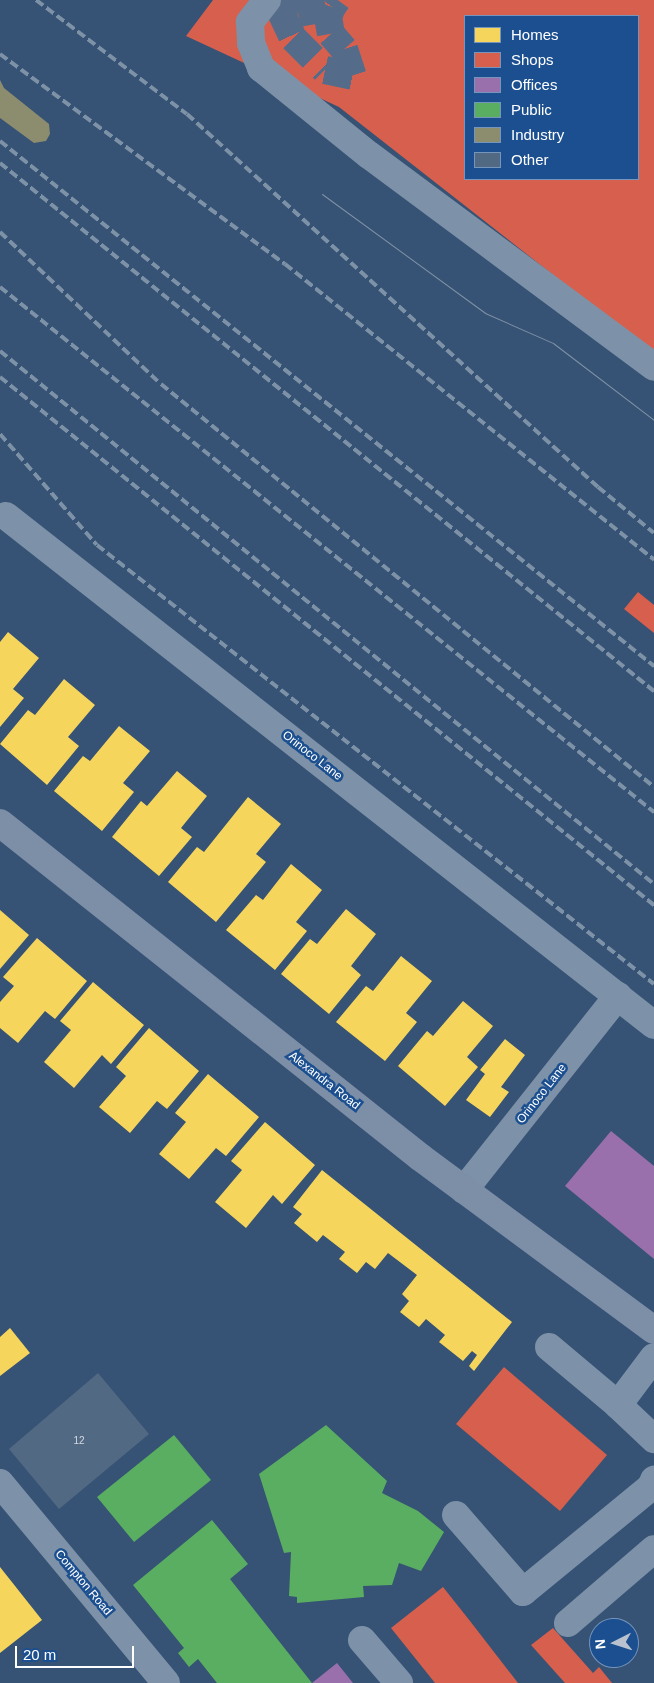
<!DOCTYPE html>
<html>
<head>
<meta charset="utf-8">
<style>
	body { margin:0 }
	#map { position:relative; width:654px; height:1683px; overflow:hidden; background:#365274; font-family:Arial,sans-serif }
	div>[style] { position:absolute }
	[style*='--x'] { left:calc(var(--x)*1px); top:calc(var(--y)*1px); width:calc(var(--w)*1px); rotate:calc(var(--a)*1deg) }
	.homes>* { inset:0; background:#f6d55c }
	.shops>* { inset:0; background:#d6604d }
	.offices>* { inset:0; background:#9970ab }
	.public>* { inset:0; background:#5aae61 }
	.industry>* { inset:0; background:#8c8c6e }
	.building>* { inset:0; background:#526984 }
	.minor-tunnel>* { height:28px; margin-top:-14px; transform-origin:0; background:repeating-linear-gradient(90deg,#546c89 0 28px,transparent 0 42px) }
	.minor>* { height:28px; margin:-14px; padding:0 14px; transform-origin:14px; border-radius:14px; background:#7d92a8 }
	.major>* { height:28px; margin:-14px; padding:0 14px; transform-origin:14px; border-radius:14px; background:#7d8ea7 }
	.tram>* { height:1px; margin:-0.5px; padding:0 0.5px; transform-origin:0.5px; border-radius:0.5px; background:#7e92a7 }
	.rail>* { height:4px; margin-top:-2px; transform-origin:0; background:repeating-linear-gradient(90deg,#7e92a7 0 9px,transparent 0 13px) }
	span { translate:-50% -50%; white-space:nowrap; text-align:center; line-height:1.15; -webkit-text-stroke:5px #1b4f8f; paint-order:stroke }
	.number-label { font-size:10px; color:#d4dae0 }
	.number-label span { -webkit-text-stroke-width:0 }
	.street-label { font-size:12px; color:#fff }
	.legend { position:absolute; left:464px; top:15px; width:175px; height:165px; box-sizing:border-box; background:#1b4f8f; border:1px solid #7695bc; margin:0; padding:6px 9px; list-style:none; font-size:15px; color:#fff }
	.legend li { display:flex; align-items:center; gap:10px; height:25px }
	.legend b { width:25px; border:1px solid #7695bc }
	.north { position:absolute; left:589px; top:1618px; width:50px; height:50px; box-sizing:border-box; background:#1b4f8f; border:1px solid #7695bc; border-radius:50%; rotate:265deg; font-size:14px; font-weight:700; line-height:20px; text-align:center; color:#fff }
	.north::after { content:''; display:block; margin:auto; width:18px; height:22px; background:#b9c2ce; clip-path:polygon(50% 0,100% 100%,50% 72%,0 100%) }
	.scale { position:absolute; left:15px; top:1646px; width:119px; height:22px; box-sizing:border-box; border:2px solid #fff; border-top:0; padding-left:6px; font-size:15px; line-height:18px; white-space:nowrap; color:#fff; -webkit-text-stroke:4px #1b4f8f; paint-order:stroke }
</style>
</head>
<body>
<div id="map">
	<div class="homes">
		<div style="clip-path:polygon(8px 632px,39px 658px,13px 689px,24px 698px,0 727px,0 642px)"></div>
		<div style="clip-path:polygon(64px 679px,95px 705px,68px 737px,79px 746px,47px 785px,0 744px,28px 710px,35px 715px)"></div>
		<div style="clip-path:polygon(119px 726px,150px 751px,123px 783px,134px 792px,102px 831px,54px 791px,83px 756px,90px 761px)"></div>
		<div style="clip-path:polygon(177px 771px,207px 796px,181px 828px,192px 837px,159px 876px,112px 837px,141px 801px,147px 806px)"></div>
		<div style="clip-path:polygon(248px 797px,281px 824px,256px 854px,266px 862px,216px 922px,168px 882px,197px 847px,204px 852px)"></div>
		<div style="clip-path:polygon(291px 864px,322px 890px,296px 922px,307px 931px,275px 970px,226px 930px,256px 895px,263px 900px)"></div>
		<div style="clip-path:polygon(346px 909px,376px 934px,351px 966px,361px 975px,329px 1014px,281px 974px,310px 939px,317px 944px)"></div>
		<div style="clip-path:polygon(0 910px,29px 935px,0 969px)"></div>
		<div style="clip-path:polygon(37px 938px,87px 981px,55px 1019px,45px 1011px,18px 1043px,0 1028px,0 1002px,14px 986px,3px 977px)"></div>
		<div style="clip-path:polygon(401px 956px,432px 981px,406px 1013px,417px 1022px,385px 1061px,336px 1022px,366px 986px,373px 991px)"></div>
		<div style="clip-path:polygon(93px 982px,144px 1025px,111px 1064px,102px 1055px,74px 1088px,44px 1062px,71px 1030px,60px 1021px)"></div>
		<div style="clip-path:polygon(463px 1001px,493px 1026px,467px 1057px,478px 1067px,445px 1106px,398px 1066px,427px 1031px,433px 1036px)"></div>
		<div style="clip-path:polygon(149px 1028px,199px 1071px,167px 1109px,157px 1101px,130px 1133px,99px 1107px,126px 1076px,116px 1067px)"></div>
		<div style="clip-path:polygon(505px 1039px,525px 1055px,501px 1087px,509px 1092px,490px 1117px,466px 1100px,485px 1074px,480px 1070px)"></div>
		<div style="clip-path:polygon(208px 1074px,259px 1117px,226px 1156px,216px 1148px,189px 1179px,159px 1154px,186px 1122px,175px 1113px)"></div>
		<div style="clip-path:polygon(265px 1122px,315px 1165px,282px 1204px,273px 1195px,246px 1228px,215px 1202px,242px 1170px,231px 1161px)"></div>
		<div style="clip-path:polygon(322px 1170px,512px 1322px,474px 1371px,469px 1366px,477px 1355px,472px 1351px,463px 1361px,439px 1342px,445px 1335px,426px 1319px,419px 1327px,400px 1312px,409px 1301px,402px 1294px,417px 1275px,388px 1253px,375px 1269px,366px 1262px,357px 1273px,339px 1259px,345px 1252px,323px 1235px,317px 1242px,294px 1223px,302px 1214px,293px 1207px)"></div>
		<div style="clip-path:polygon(10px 1328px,30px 1353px,0 1376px,0 1337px)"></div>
		<div style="clip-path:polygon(0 1567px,42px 1620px,0 1653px)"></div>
	</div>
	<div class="shops">
		<div style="clip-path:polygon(evenodd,213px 0,654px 0,654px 354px,339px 107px,186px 36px,213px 0,465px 16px,638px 16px,638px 179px,465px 179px,465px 16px)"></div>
		<div style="clip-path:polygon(638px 592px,654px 605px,654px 633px,624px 609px)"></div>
		<div style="clip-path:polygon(504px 1367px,607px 1455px,560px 1511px,456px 1424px)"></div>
		<div style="clip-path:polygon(443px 1587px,470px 1621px,518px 1683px,435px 1683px,391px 1628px)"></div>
		<div style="clip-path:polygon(553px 1628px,593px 1673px,599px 1667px,612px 1683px,565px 1683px,531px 1645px)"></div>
	</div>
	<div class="offices">
		<div style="clip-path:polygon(611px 1131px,654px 1166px,654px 1259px,565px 1186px)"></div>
		<div style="clip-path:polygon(337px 1663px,353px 1683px,312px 1683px)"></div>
	</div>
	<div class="public">
		<div style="clip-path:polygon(326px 1425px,387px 1481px,382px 1493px,418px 1511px,444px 1532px,421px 1571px,399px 1563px,392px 1585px,363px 1586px,364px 1597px,297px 1603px,297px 1597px,289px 1596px,291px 1552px,284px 1553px,259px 1474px)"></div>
		<div style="clip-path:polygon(174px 1435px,211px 1480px,134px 1542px,97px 1497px)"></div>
		<div style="clip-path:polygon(212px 1520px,248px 1564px,230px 1579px,312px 1683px,217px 1683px,198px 1659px,189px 1667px,178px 1653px,184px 1648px,133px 1585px)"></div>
	</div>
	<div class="industry">
		<div style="clip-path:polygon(0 80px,4px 88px,49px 124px,50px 134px,46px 141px,34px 143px,0 118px)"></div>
	</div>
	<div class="building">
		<div style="clip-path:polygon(98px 1373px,149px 1434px,59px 1509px,9px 1449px)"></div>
	</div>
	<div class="minor-tunnel">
		<div style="--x:269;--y:0;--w:15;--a:42"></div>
		<div style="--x:280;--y:10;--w:18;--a:9"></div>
		<div style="--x:298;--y:13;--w:35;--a:-10"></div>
		<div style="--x:332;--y:7;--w:9;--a:-54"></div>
		<div style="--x:332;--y:7;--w:11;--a:112"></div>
		<div style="--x:328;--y:17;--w:17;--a:80"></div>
		<div style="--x:331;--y:34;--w:20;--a:49"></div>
		<div style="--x:344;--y:49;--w:28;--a:72"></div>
		<div style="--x:280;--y:10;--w:31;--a:65"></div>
		<div style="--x:293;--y:38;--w:45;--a:45"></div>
		<div style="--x:325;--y:70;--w:29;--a:12"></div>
	</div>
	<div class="minor">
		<div style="--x:267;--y:0;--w:28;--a:128"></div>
		<div style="--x:250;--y:22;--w:21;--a:87"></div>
		<div style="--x:251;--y:43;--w:27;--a:68"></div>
		<div style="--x:261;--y:68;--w:139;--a:38.9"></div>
		<div style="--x:369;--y:155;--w:355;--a:36.6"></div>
		<div style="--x:6;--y:516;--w:824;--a:38.15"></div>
		<div style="--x:464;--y:1190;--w:248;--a:-51.6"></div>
		<div style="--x:549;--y:1347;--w:90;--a:40"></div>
		<div style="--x:654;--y:1357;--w:60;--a:126.9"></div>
		<div style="--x:618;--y:1405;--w:50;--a:43.4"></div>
		<div style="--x:0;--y:1483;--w:260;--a:50.3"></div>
		<div style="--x:456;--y:1515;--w:102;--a:49"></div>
		<div style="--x:523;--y:1592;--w:166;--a:-39.4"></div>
		<div style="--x:651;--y:1487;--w:8;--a:-67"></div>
		<div style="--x:568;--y:1623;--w:113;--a:-40.7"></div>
		<div style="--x:362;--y:1640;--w:57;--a:49.3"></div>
	</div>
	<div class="major">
		<div style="--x:0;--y:823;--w:537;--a:38.49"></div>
		<div style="--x:420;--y:1157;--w:291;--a:36.5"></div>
	</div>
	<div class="tram">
		<div style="--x:322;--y:194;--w:202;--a:36.1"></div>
		<div style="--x:485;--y:313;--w:74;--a:23.8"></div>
		<div style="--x:553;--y:343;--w:127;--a:37.3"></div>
	</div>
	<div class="rail">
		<div style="--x:36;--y:0;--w:189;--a:37.1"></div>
		<div style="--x:187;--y:114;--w:555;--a:42.23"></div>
		<div style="--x:598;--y:487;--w:72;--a:39.4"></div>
		<div style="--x:0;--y:54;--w:354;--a:36.4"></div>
		<div style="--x:285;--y:264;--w:473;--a:38.7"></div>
		<div style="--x:0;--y:141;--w:839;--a:38.76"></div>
		<div style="--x:0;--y:163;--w:841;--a:38.92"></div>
		<div style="--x:0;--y:232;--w:221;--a:43.4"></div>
		<div style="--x:161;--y:384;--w:637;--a:39.26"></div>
		<div style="--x:0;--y:287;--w:839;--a:38.76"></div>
		<div style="--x:0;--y:351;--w:844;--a:39.18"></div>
		<div style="--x:0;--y:377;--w:841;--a:38.92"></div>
		<div style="--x:0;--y:434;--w:147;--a:48.9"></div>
		<div style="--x:97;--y:545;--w:709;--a:38.24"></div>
	</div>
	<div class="number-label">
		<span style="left:79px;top:1441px">12</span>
	</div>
	<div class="street-label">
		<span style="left:312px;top:756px;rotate:38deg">Orinoco Lane</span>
		<span style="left:324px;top:1081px;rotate:38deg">Alexandra Road</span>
		<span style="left:542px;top:1094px;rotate:-52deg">Orinoco Lane</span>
		<span style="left:83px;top:1583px;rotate:50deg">Compton Road</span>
	</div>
	<ul class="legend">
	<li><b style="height:14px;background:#f6d55c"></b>Homes</li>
	<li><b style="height:14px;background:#d6604d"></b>Shops</li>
	<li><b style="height:14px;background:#9970ab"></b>Offices</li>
	<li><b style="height:14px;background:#5aae61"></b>Public</li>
	<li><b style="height:14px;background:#8c8c6e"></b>Industry</li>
	<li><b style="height:14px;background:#526984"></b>Other</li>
	</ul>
	<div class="north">N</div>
	<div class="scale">20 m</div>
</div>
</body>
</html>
